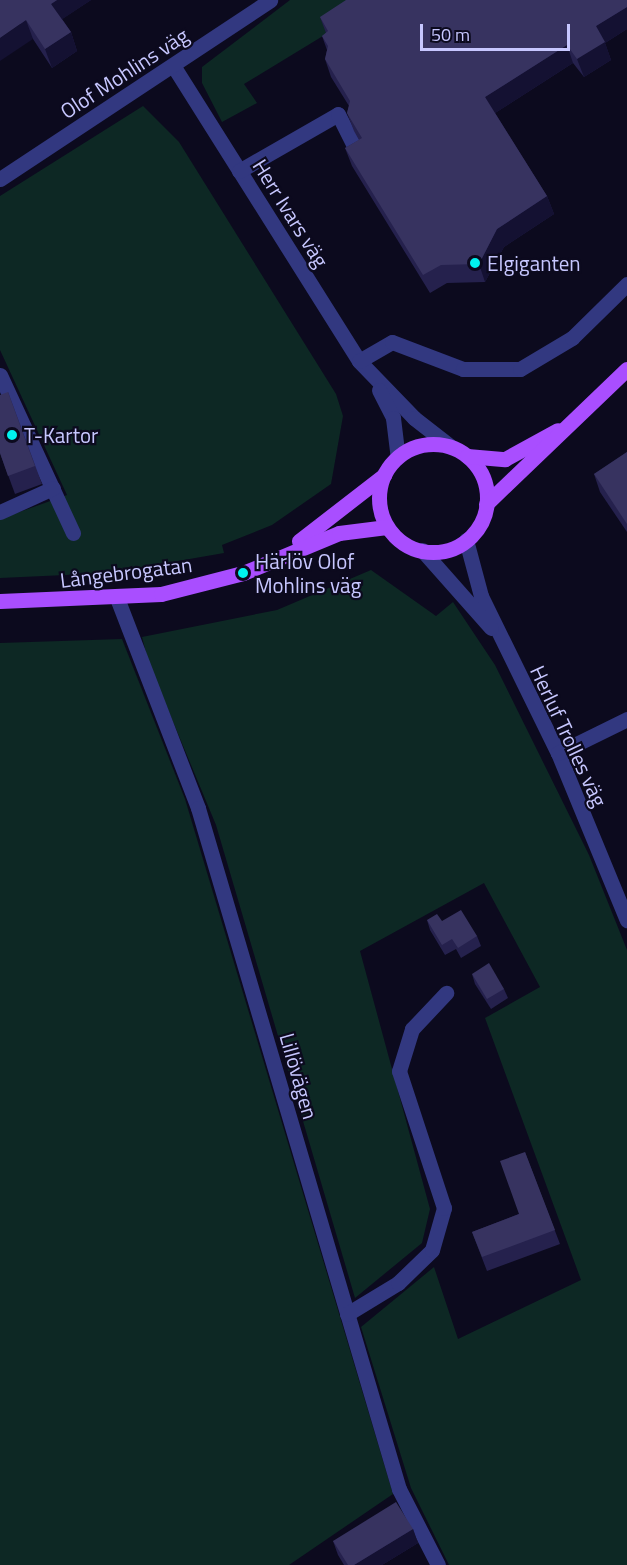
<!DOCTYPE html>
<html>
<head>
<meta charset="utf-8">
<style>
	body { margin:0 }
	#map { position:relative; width:627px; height:1565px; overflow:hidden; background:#0c0a1e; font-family:"Titillium Web",sans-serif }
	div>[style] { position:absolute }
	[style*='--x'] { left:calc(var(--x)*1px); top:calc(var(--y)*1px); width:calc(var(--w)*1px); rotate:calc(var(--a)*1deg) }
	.green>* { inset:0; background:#0d2824 }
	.minor>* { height:15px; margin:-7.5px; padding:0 7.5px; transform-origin:7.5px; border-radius:7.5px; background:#323880 }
	.major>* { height:15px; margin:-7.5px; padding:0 7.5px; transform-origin:7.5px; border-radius:7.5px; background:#a94eff }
	.major>.ring { margin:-7.5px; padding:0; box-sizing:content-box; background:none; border:15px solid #a94eff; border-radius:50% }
	.wall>* { inset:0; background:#25214d }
	.shaded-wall>* { inset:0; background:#141132 }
	.building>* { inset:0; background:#373360 }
	.dots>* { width:16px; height:16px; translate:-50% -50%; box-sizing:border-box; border:3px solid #0c0a1e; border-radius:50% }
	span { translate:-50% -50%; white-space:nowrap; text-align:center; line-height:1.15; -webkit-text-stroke:4.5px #0c0a1e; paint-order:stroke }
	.street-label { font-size:21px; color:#c7c7ff }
	.poi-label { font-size:21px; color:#c7c7ff }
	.left { translate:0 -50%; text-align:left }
	.scale { position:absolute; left:420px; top:24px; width:150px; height:27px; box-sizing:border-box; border:3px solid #c7c7ff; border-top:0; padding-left:8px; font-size:18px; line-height:21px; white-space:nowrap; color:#c7c7ff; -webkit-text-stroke:4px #0c0a1e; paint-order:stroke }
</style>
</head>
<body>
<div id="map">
	<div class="green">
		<div style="clip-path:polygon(290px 0,382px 0,244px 84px,257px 103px,222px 122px,202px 83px,202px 67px)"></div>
		<div style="clip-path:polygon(143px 106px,179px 142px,336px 394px,343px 416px,331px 484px,272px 525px,222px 545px,224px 553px,109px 573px,0 578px,0 519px,67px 495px,0 350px,0 196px)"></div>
		<div style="clip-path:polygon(371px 570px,436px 616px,453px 602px,495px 665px,589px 855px,627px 950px,627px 1565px,449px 1565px,411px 1488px,361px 1327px,434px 1267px,458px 1339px,581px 1280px,485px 1018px,540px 987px,484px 883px,360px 951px,430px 1209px,422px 1243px,355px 1298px,216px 825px,149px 664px,142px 637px,277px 610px)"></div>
		<div style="clip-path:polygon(122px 639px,185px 799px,393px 1494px,289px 1565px,0 1565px,0 643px)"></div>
	</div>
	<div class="minor">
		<div style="--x:174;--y:67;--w:347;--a:57.8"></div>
		<div style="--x:359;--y:361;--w:79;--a:46"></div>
		<div style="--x:414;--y:418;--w:46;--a:37.9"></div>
		<div style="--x:239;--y:171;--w:114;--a:-29.9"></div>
		<div style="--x:338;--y:114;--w:40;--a:63.4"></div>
		<div style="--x:0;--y:179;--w:324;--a:-33.5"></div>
		<div style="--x:359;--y:361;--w:38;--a:-30"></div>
		<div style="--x:392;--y:342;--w:76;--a:20.8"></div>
		<div style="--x:463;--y:369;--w:57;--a:0"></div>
		<div style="--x:520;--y:369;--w:61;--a:-30.8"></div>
		<div style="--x:572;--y:338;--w:77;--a:-44.5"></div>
		<div style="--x:0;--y:375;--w:174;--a:65.2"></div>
		<div style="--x:379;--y:390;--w:31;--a:63"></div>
		<div style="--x:393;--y:418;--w:38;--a:83"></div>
		<div style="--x:0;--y:512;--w:58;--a:-24.4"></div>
		<div style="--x:466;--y:540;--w:58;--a:75"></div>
		<div style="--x:481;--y:596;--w:175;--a:63.9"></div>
		<div style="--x:558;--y:753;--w:181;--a:67.6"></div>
		<div style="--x:422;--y:550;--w:104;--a:48.5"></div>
		<div style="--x:117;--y:598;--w:225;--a:68.9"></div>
		<div style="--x:198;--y:808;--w:710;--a:73.56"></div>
		<div style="--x:399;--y:1489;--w:85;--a:62.8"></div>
		<div style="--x:558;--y:753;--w:77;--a:-26.2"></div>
		<div style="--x:347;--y:1314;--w:60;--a:-31.3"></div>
		<div style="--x:398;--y:1283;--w:47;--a:-44.1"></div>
		<div style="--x:432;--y:1250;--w:44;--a:-74.1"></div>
		<div style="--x:444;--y:1208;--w:144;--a:-108.2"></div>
		<div style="--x:399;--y:1071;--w:44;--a:-72.8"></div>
		<div style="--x:412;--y:1029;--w:50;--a:-46.6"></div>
	</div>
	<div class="major">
		<div class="ring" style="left:379px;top:444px;width:93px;height:93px"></div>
		<div style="--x:467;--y:456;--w:38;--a:5"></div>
		<div style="--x:505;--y:459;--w:60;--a:-28.7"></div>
		<div style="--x:486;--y:504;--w:195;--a:-43.8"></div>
		<div style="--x:299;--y:541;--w:108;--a:-37.8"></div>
		<div style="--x:0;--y:601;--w:161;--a:-2.5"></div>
		<div style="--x:161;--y:594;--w:85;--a:-14.4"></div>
		<div style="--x:243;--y:573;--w:104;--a:-22.6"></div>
		<div style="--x:339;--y:533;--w:48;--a:-7.1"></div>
	</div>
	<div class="wall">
		<div style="clip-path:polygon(0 0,91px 0,62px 19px,71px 32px,77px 51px,52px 68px,33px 39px)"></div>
		<div style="clip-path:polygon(627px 0,627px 29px,605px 43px,611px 60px,584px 77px,573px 63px,495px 113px,547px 196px,554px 214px,504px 247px,485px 282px,447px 283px,430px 293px,352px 166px,345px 148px,359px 140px,354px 131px,347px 113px,349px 106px,331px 77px,325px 59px,327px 50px,322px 36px,326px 33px,320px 17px)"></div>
		<div style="clip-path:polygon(8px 392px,42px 484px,15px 494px,0 453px)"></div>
		<div style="clip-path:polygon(627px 452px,627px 532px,600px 492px,594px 474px)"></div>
		<div style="clip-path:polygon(427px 920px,442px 921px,477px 936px,481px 946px,461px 958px,456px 949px,445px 955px,430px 930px)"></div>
		<div style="clip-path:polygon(472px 974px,504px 989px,508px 998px,491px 1009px,475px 984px)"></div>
		<div style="clip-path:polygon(525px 1152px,560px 1244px,487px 1271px,472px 1232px,519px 1214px)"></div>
		<div style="clip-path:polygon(413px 1529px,418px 1543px,382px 1565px,344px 1565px,338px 1555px,333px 1541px)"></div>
	</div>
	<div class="shaded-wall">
		<div style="clip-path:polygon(57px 0,91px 0,58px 22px,51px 4px)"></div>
		<div style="clip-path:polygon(627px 7px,627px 29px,605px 43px,611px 60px,584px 77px,577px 59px,596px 26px)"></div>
		<div style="clip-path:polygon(26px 20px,33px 39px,0 61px,0 38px)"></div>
		<div style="clip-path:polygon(71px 32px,77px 51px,52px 68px,45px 49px)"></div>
		<div style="clip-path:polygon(567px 45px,573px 63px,492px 115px,485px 97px)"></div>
		<div style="clip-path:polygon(547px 196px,554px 214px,504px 247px,485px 282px,479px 264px,497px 229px)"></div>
		<div style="clip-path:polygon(413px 1529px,418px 1543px,382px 1565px,354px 1565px)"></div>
	</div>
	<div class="building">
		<div style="clip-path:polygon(0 0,57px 0,51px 4px,71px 32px,45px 49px,26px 20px,0 38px)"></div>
		<div style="clip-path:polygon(346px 0,627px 0,627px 7px,596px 26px,605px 42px,577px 59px,567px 45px,485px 97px,547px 196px,497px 229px,479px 264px,441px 265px,423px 275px,345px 148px,362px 138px,347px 113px,350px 101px,325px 59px,328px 46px,322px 36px,328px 31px,320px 17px)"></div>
		<div style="clip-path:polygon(8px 392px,35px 466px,8px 476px,0 453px,0 395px)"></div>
		<div style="clip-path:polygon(627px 452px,627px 524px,594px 474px)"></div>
		<div style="clip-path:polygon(461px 910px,477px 936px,458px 948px,452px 939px,442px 945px,427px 920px,437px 914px,442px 921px)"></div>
		<div style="clip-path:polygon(489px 963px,504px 989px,487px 999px,472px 974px)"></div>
		<div style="clip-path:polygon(525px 1152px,555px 1230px,482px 1257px,472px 1232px,519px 1214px,500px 1161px)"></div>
		<div style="clip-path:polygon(396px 1502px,413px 1529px,354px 1565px,348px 1565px,333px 1541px)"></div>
	</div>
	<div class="dots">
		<div style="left:475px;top:263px;background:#00f2ef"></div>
		<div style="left:12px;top:435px;background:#00f2ef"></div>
		<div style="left:243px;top:573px;background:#00f2ef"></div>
	</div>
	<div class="street-label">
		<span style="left:124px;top:73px;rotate:-33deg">Olof Mohlins väg</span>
		<span style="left:291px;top:213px;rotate:58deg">Herr Ivars väg</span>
		<span style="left:126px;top:572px;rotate:-7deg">Långebrogatan</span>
		<span style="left:569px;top:736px;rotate:65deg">Herluf Trolles väg</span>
		<span style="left:299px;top:1076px;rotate:74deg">Lillövägen</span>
	</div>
	<div class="poi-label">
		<span class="left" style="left:487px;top:263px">Elgiganten</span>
		<span class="left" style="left:24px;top:435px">T-Kartor</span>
		<span class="left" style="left:255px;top:573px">Härlöv Olof<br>Mohlins väg</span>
	</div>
	<div class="scale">50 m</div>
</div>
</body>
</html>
